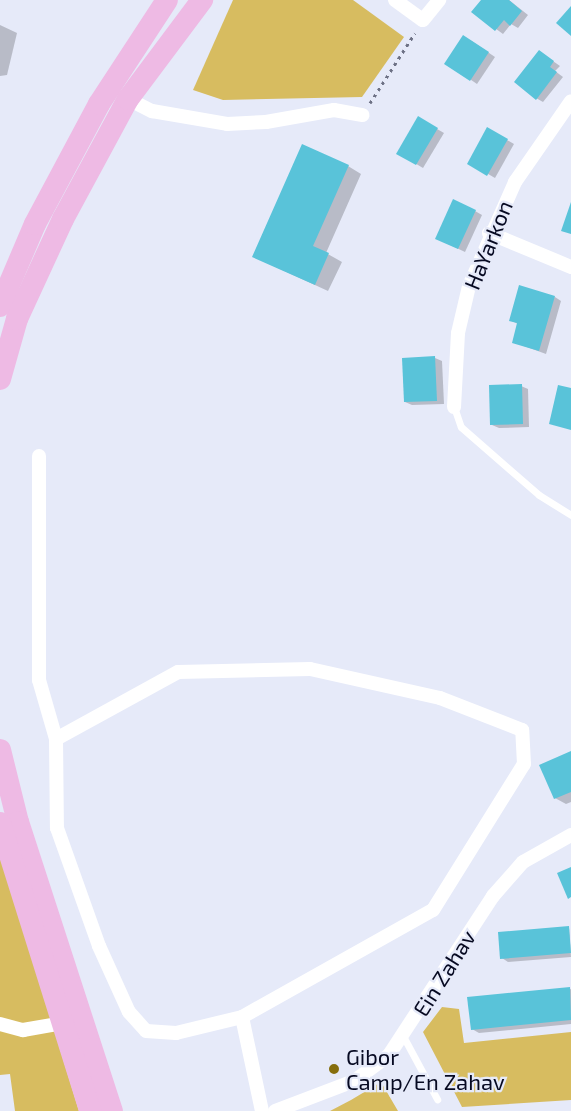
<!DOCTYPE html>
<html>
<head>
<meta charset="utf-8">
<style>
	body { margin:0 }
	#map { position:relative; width:571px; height:1111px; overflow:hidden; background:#e6eaf9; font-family:"Exo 2",sans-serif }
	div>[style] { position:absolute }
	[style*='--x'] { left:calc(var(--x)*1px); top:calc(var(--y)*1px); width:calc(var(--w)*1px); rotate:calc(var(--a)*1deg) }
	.green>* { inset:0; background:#d7bc60 }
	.shadow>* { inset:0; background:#0003 }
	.building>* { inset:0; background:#59c3d9 }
	.path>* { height:3px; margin-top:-1.5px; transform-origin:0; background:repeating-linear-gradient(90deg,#6d7185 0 3px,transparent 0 7.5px) }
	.service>* { height:7px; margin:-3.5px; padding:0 3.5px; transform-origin:3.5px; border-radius:3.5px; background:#fff }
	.minor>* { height:14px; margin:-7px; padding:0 7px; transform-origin:7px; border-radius:7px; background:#fff }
	.trunk>* { height:22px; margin:-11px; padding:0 11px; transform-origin:11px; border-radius:11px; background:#eebae4 }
	.dots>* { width:16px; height:16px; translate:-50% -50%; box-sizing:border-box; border:3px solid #e6eaf9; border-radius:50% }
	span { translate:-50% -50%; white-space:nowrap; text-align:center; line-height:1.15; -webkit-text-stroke:4.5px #e6eaf9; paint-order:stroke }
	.street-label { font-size:22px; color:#060921 }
	.poi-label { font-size:22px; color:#060921 }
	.left { translate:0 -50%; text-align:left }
</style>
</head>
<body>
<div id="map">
	<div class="green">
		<div style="clip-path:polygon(233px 0,353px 0,404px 37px,362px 97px,223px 100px,193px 90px)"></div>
		<div style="clip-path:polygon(0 853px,79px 1111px,15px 1111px,10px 1074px,0 1075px)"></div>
		<div style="clip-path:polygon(442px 1007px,459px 1009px,464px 1043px,571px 1032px,571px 1100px,462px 1107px,423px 1032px)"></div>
		<div style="clip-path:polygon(381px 1082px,398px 1111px,330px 1111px,351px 1100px)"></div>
	</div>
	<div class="shadow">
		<div style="clip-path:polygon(483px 0,509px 0,528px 15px,518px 28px,511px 24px,503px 34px,473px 12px)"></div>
		<div style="clip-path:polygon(0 25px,17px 33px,7px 75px,0 76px)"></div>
		<div style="clip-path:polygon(470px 40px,495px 57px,477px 84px,446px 63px)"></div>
		<div style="clip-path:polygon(540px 52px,560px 66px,555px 71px,563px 77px,543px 102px,536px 98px)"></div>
		<div style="clip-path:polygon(418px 118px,444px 133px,423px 168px,398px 153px)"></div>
		<div style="clip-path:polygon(488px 129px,514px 144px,495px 178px,469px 163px)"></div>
		<div style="clip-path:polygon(348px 166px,361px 174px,326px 253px,342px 262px,328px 291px,267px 263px)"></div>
		<div style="clip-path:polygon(475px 211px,482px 215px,465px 252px,444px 242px)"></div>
		<div style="clip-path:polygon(555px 297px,561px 301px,546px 354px,513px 342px,518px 324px,510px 320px)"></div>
		<div style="clip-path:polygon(435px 358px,442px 361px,444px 404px,412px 405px,405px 402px)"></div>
		<div style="clip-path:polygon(521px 386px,528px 389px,529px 427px,499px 428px,492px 425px)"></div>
		<div style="clip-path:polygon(571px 753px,571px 802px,566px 804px,555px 798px)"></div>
		<div style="clip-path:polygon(569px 928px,571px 957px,508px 962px,502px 958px)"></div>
		<div style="clip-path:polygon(571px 989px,571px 1024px,479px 1033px,472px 1029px)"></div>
	</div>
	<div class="building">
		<div style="clip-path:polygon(481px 0,509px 0,522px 11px,510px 26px,504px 20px,495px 31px,471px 12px)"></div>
		<div style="clip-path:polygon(571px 6px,571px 36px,556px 23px)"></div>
		<div style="clip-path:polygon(463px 35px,489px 52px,470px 81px,444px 64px)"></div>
		<div style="clip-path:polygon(539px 50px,554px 61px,550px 67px,557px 72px,536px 100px,514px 82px)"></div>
		<div style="clip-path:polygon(418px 116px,438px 128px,416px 165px,396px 154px)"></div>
		<div style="clip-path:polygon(487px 127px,508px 139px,487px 176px,467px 164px)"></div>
		<div style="clip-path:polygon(302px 144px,349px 165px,313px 246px,329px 253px,315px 285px,252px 257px)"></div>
		<div style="clip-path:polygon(453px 199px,476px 210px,458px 249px,435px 239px)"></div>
		<div style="clip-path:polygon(571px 202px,571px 234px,561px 231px)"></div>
		<div style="clip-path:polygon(519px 285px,555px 296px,539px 351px,512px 343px,517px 323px,509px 321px)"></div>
		<div style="clip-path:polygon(435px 356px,437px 401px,404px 402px,402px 358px)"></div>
		<div style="clip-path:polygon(522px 384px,523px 424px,490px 425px,489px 385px)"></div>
		<div style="clip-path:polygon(558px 385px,571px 388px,571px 430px,549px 424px)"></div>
		<div style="clip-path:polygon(571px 751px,571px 792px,554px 799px,539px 765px)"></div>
		<div style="clip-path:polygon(571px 867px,571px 897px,568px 899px,557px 873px)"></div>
		<div style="clip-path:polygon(569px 926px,571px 953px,500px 959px,498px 932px)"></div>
		<div style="clip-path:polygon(570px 987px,571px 1020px,471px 1030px,467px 997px)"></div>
	</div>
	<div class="path">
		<div style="--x:370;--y:103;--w:83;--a:-57.3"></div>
	</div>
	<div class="service">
		<div style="--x:454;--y:407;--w:21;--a:71"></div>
		<div style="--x:461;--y:427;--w:103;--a:41.1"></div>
		<div style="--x:539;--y:495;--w:38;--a:32"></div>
		<div style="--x:403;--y:1036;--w:72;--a:61.6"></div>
	</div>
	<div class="minor">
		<div style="--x:395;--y:0;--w:34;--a:36"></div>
		<div style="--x:423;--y:20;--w:26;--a:-51"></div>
		<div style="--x:128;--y:99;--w:27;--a:27"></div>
		<div style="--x:152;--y:111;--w:76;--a:9.8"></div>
		<div style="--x:227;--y:124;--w:39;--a:-3"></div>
		<div style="--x:266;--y:122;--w:69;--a:-10"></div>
		<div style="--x:334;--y:110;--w:29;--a:10"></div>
		<div style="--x:489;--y:233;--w:89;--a:22.5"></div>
		<div style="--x:454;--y:407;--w:74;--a:-86.9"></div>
		<div style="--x:458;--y:333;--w:48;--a:-76.8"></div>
		<div style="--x:469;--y:286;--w:114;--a:-66.1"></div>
		<div style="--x:515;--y:182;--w:98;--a:-55.3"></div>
		<div style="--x:39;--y:456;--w:224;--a:90"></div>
		<div style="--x:39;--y:680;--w:61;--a:73.9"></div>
		<div style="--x:56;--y:739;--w:89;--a:89.4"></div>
		<div style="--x:57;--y:828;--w:125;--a:70.4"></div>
		<div style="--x:99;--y:946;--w:72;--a:65.6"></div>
		<div style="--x:129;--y:1012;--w:25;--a:48"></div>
		<div style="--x:146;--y:1031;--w:30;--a:4"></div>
		<div style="--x:176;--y:1033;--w:68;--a:-13.6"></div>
		<div style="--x:242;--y:1017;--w:219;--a:-29.3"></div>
		<div style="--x:433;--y:910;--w:172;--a:-58.1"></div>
		<div style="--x:524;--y:764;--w:34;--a:-93"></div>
		<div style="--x:522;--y:730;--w:88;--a:-158.7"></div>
		<div style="--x:440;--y:698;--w:133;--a:-167.4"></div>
		<div style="--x:310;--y:669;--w:132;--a:178.7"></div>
		<div style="--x:178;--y:672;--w:139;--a:151.2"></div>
		<div style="--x:242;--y:1017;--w:96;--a:78"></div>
		<div style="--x:0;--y:1024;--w:24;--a:15"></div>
		<div style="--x:23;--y:1030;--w:40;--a:-10"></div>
		<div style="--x:275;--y:1111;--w:85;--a:-20.8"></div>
		<div style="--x:354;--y:1081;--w:44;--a:-36.6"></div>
		<div style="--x:389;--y:1055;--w:190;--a:-56.8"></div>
		<div style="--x:493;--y:896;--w:45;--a:-48.6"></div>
		<div style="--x:523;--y:862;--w:55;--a:-29.4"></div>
	</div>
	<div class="trunk">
		<div style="--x:0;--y:306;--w:89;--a:-66.9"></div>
		<div style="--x:35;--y:224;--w:136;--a:-61.9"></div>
		<div style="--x:99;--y:104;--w:124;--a:-56.8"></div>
		<div style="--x:0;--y:379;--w:62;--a:-74.2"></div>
		<div style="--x:17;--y:319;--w:110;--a:-65.3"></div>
		<div style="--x:63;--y:219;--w:136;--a:-61.6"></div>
		<div style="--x:128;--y:99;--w:124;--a:-53.2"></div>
		<div style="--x:0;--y:750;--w:74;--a:76"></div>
		<div style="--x:18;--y:822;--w:304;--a:72"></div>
		<div style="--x:0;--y:823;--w:302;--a:72.6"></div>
	</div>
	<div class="dots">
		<div style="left:334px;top:1069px;background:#866e0d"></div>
	</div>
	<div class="street-label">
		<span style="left:488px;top:245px;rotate:-68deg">HaYarkon</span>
		<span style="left:444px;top:973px;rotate:-58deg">Ein Zahav</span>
	</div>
	<div class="poi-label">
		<span class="left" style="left:346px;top:1069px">Gibor<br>Camp/En Zahav</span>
	</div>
</div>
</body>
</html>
